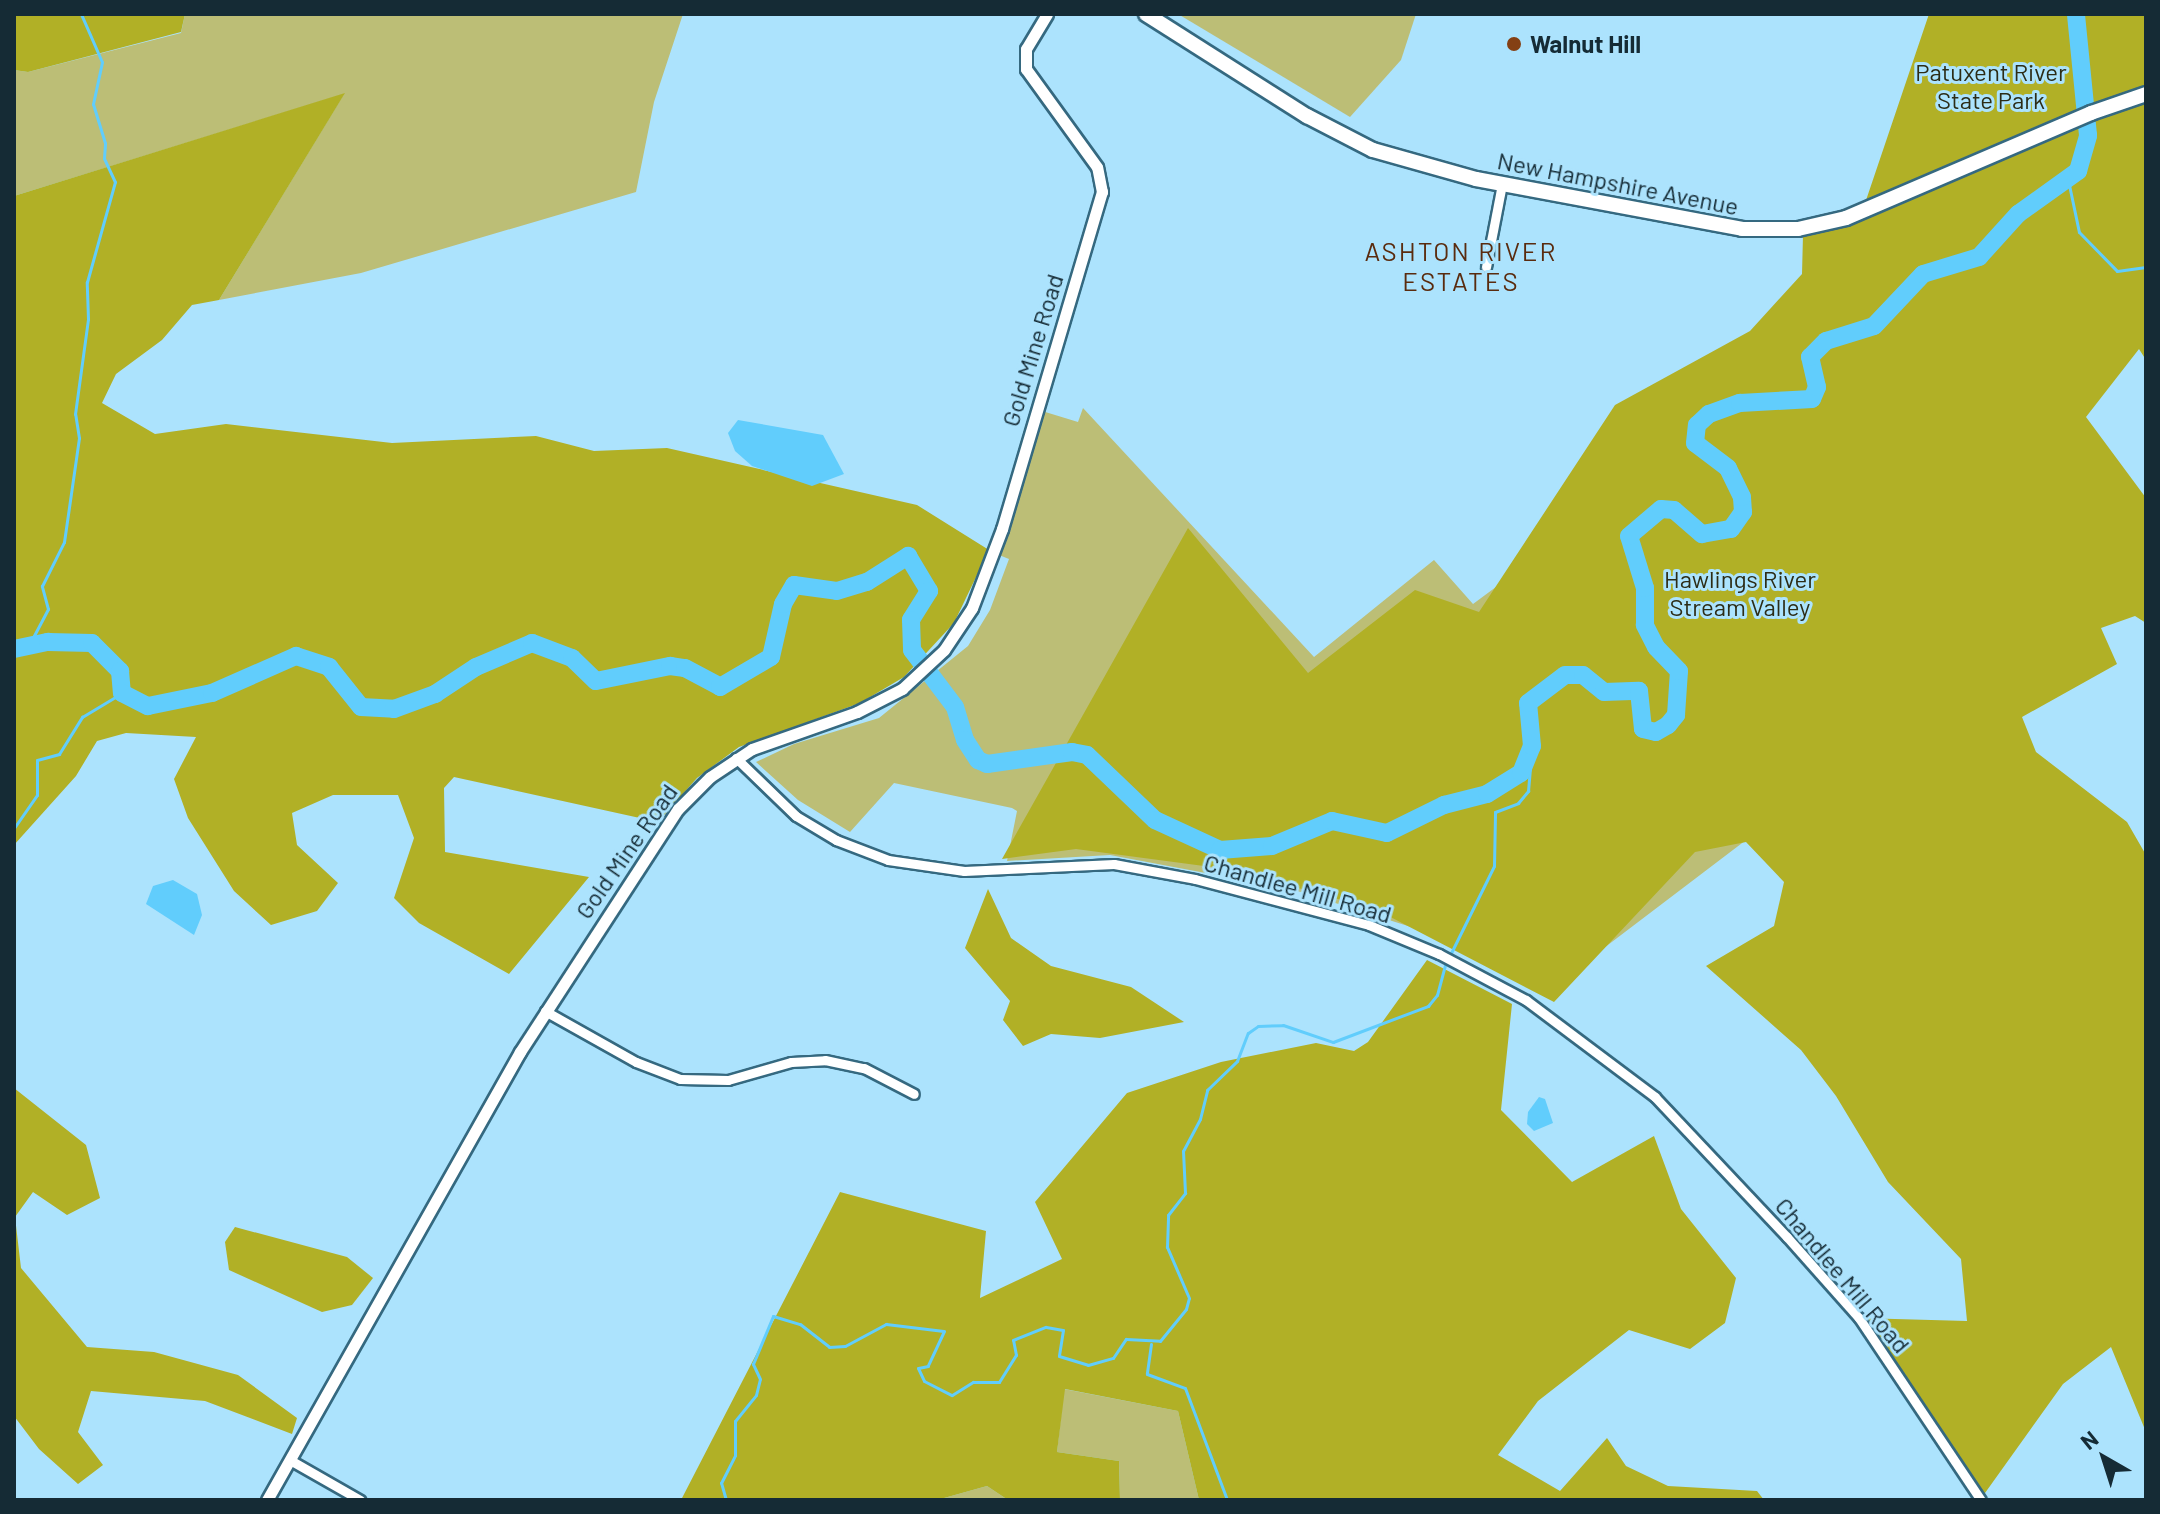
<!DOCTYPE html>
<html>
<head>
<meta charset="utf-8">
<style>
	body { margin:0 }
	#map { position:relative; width:2160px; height:1514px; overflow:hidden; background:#ace3fd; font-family:Barlow,sans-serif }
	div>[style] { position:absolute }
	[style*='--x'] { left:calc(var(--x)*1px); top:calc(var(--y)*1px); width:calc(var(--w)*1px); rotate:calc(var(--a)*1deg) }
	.green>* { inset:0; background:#bcbe76 }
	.forest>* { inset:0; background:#b1b026 }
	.water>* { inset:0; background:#61cdfc }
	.stream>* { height:3px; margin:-1.5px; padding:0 1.5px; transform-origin:1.5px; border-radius:1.5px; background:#61cdfc }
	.river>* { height:18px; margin:-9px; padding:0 9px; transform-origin:9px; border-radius:9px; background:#61cdfc }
	.roads { filter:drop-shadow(2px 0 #356980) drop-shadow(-2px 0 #356980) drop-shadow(0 2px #356980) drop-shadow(0 -2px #356980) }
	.minor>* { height:9px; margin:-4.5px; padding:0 4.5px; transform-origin:4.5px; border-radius:4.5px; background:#fff }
	.tertiary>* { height:11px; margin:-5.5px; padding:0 5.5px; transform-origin:5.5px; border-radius:5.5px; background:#fff }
	.primary>* { height:14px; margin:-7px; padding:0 7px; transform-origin:7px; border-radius:7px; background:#fff }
	.dots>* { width:22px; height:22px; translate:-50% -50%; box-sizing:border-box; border:4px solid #ace3fd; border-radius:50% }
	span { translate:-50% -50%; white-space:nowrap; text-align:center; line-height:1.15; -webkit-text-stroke:6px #ace3fd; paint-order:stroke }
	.poi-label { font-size:24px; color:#152b35; font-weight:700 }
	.left { translate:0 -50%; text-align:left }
	.park-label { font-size:24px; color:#2c2c16 }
	.street-label { font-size:24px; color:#152b35 }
	.neighbourhood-label { font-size:26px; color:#5a2b0e; letter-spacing:2px }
	.frame { position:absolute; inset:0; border:16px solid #152b35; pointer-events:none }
	.north { position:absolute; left:2064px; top:1418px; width:80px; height:80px; -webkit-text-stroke:6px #ace3fd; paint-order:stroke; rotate:321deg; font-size:22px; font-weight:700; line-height:32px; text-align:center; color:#152b35 }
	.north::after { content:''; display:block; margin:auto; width:28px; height:36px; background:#152b35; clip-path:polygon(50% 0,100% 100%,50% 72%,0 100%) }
</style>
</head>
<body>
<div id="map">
	<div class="green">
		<div style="clip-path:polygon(185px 14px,683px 14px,654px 102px,636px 192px,361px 273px,219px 300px,344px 94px,14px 196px,14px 70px,28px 72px,181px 33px)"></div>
		<div style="clip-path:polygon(1178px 14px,1416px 14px,1401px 60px,1350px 117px)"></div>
		<div style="clip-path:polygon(2146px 14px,1899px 724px,1546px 992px,1430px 933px,1291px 889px,1110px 855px,1007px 861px,1017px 811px,1012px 808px,894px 783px,850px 832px,798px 800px,756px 762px,794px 744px,879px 718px,968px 646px,990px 610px,1009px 559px,999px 555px,1042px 411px,1078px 422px,1083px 408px,1314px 657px,1434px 560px,1473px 604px,1535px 558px)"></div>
		<div style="clip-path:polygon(1064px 1389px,1178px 1411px,1199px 1500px,1120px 1500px,1119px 1461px,1057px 1452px)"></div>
		<div style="clip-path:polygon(987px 1486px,1008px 1500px,937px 1500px)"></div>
	</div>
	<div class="forest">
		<div style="clip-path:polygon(14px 14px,185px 14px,181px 32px,28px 72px,14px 70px)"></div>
		<div style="clip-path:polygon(1929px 14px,2146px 14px,2146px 360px,2139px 349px,2086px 417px,2146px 498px,2146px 623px,2135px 616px,2101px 628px,2117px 664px,2022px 717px,2036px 752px,2127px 822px,2146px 855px,2146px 1432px,2111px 1347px,2063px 1384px,1980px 1500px,1859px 1318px,1967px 1321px,1961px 1259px,1888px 1182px,1836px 1096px,1801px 1050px,1706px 966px,1774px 926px,1784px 882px,1746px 842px,1695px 852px,1554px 1002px,1377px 910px,1234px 870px,1076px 849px,1002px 859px,1188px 528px,1308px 673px,1415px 590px,1479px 612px,1615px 405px,1750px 331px,1802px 274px,1803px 235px,1859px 221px)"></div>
		<div style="clip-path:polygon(345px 93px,219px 300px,192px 305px,162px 340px,116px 374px,102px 403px,155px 434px,226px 424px,392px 443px,536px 436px,594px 451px,667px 448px,917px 505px,989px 550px,954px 623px,904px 677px,860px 703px,739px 747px,697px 778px,658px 822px,454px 777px,444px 788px,445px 852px,589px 877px,509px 974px,419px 923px,394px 898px,414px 838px,398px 795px,333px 795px,292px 813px,297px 845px,338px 883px,317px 911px,271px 925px,234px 891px,188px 818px,174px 779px,196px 737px,126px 733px,97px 741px,76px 776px,14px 845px,14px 196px)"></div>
		<div style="clip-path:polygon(988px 889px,1011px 938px,1051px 966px,1131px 987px,1184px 1022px,1100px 1038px,1051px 1034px,1023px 1046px,1003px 1020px,1010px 1001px,965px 948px)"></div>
		<div style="clip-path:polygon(1427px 960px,1512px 1004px,1501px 1110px,1572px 1182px,1654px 1136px,1681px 1209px,1736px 1278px,1725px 1323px,1690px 1349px,1629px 1330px,1538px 1401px,1498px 1455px,1560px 1491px,1607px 1438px,1626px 1466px,1668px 1486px,1757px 1491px,1764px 1500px,1199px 1500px,1178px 1411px,1065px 1389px,1057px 1452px,1119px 1461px,1120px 1500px,1008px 1500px,987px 1486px,937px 1500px,681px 1500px,840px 1192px,986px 1231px,980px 1298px,1062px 1259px,1035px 1202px,1127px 1093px,1221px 1062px,1316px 1043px,1354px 1051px,1368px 1042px)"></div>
		<div style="clip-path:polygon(14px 1088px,86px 1145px,100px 1198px,67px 1215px,33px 1192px,15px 1217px,21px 1268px,87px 1347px,154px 1352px,238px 1375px,297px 1418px,292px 1434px,205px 1401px,91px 1391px,78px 1432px,103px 1465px,78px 1484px,39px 1449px,14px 1416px)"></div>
		<div style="clip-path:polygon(235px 1227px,347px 1257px,373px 1278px,352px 1305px,322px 1312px,229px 1270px,225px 1242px)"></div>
	</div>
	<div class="water">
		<div style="clip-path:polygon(738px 420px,823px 435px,844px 474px,812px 486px,752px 466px,735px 451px,728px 433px)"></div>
		<div style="clip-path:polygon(173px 880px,197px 894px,202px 915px,194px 935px,146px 904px,153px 886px)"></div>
		<div style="clip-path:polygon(1539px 1097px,1545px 1099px,1553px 1123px,1534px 1131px,1527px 1124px,1528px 1112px)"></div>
	</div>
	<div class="stream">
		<div style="--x:2068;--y:180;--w:53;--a:78.1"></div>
		<div style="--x:2079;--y:232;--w:54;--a:45.7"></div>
		<div style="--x:2117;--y:271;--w:29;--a:-8"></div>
		<div style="--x:29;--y:645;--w:41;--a:-62.2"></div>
		<div style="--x:48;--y:609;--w:24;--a:-105"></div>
		<div style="--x:42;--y:586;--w:49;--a:-63.4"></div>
		<div style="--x:64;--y:542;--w:105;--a:-81.8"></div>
		<div style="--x:79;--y:438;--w:24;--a:-99"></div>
		<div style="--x:75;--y:414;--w:96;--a:-82.2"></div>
		<div style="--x:88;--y:319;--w:37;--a:-92"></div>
		<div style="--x:87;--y:282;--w:104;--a:-74.4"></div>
		<div style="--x:115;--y:182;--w:26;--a:-115"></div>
		<div style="--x:104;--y:158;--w:15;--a:-86"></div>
		<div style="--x:105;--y:143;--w:41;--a:-107.1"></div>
		<div style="--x:93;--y:104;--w:43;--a:-77.9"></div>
		<div style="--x:102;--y:62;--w:52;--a:-113.6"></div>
		<div style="--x:14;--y:828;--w:40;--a:-55.1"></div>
		<div style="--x:37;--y:795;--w:35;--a:-90"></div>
		<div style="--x:37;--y:760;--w:23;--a:-15"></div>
		<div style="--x:59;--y:754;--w:44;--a:-58.1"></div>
		<div style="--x:82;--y:717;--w:47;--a:-31"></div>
		<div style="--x:1450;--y:955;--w:99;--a:-63.7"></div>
		<div style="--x:1494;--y:866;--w:54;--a:-88.9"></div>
		<div style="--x:1495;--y:812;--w:25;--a:-21"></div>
		<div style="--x:1518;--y:803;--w:16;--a:-50"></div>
		<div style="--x:1528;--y:791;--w:32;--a:-85"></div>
		<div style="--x:1151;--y:1344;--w:30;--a:98"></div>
		<div style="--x:1147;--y:1374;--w:40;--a:20.2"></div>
		<div style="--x:1185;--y:1388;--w:120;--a:69.4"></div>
		<div style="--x:726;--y:1500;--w:18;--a:-106"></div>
		<div style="--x:721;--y:1483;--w:31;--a:-63"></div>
		<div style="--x:735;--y:1455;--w:34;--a:-90"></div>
		<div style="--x:735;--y:1421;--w:33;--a:-51"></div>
		<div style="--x:756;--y:1395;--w:16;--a:-76"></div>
		<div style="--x:760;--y:1379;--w:17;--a:-115"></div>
		<div style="--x:753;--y:1364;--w:52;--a:-67.4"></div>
		<div style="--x:773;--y:1316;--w:28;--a:17"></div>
		<div style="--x:800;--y:1324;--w:37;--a:38"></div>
		<div style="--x:829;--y:1347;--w:16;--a:-4"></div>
		<div style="--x:845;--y:1346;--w:47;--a:-28.2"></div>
		<div style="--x:886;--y:1324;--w:58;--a:6.9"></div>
		<div style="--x:944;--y:1331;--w:38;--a:115"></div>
		<div style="--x:928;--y:1366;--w:10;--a:169"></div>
		<div style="--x:918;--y:1368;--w:14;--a:65"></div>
		<div style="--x:924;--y:1381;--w:31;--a:27"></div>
		<div style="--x:952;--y:1395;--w:25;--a:-32"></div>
		<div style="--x:973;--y:1382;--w:26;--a:0"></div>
		<div style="--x:999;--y:1382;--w:32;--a:-58"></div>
		<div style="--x:1016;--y:1355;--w:15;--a:-101"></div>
		<div style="--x:1013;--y:1340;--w:35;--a:-22"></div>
		<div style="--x:1046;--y:1327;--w:17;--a:10"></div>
		<div style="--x:1063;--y:1330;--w:26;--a:99"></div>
		<div style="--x:1059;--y:1356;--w:30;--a:17"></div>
		<div style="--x:1088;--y:1365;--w:26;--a:-16"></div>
		<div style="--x:1113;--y:1358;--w:23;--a:-56"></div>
		<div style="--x:1126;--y:1339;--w:34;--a:3"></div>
		<div style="--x:1160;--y:1341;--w:41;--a:-50.9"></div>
		<div style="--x:1186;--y:1309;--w:11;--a:-75"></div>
		<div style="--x:1189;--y:1298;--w:56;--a:-113.3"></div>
		<div style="--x:1167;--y:1247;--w:32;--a:-88"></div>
		<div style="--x:1168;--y:1215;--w:28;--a:-52"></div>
		<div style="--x:1185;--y:1193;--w:42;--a:-92.7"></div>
		<div style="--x:1183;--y:1151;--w:36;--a:-62"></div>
		<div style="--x:1200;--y:1119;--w:30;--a:-76"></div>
		<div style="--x:1207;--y:1090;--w:42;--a:-44"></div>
		<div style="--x:1237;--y:1061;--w:30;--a:-69"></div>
		<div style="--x:1248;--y:1033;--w:12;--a:-35"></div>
		<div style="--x:1258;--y:1026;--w:25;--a:-2"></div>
		<div style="--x:1283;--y:1025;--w:53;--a:18.8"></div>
		<div style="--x:1333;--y:1042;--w:102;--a:-20.8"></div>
		<div style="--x:1428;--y:1006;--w:14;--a:-51"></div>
		<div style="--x:1437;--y:995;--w:34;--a:-75"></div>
	</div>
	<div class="river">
		<div style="--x:14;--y:649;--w:35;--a:-12"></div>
		<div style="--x:48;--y:642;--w:44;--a:1.3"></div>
		<div style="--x:92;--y:643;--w:40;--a:45"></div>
		<div style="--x:120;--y:671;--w:22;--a:85"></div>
		<div style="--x:122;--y:693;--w:29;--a:27"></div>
		<div style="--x:148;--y:706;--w:65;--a:-11.5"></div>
		<div style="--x:212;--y:693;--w:92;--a:-23.8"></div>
		<div style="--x:296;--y:656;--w:35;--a:18"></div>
		<div style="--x:329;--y:667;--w:51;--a:51.3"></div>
		<div style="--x:361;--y:707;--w:33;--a:3"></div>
		<div style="--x:394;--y:709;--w:44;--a:-20.1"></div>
		<div style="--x:435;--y:694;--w:49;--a:-33.4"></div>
		<div style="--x:476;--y:667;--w:61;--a:-23.2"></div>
		<div style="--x:532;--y:643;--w:43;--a:20.6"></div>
		<div style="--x:572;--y:658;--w:33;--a:44"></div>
		<div style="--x:596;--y:681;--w:76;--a:-11.5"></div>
		<div style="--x:670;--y:666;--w:15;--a:8"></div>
		<div style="--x:685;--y:668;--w:40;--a:28"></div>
		<div style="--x:720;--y:687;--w:59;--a:-30.5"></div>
		<div style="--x:771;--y:657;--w:54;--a:-77.2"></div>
		<div style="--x:783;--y:604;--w:22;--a:-60"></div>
		<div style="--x:794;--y:585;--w:43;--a:7.9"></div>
		<div style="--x:837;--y:591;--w:31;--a:-17"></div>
		<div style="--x:867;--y:582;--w:49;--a:-32.4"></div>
		<div style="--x:908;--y:556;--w:41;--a:59"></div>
		<div style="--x:929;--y:591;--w:34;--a:122"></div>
		<div style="--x:911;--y:620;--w:30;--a:88"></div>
		<div style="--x:912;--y:650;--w:71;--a:53"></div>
		<div style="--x:955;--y:707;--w:34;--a:73"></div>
		<div style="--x:965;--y:740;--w:24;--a:57"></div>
		<div style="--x:978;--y:760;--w:10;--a:24"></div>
		<div style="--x:987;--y:764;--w:86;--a:-8"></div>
		<div style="--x:1072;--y:752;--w:15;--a:11"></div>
		<div style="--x:1087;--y:755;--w:94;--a:43.7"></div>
		<div style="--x:1155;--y:820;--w:72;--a:24.8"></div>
		<div style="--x:1220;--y:850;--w:52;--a:-4.4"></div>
		<div style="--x:1272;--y:846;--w:65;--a:-22.6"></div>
		<div style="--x:1332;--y:821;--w:56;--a:12.3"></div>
		<div style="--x:1387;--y:833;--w:64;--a:-26.2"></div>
		<div style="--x:1444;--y:805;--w:44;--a:-14.3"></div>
		<div style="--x:1487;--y:794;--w:40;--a:-32"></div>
		<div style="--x:1521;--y:773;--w:29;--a:-68"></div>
		<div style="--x:1532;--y:746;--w:43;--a:-95.3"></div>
		<div style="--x:1528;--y:703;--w:46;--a:-37.1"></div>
		<div style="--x:1565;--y:675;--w:18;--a:0"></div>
		<div style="--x:1583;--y:675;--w:27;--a:39"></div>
		<div style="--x:1604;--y:692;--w:35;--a:-2"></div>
		<div style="--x:1639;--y:691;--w:38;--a:84"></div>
		<div style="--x:1643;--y:729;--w:13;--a:13"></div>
		<div style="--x:1656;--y:732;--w:14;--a:-30"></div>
		<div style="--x:1668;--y:725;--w:13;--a:-51"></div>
		<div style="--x:1676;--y:715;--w:44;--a:-86.1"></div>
		<div style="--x:1679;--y:671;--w:33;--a:-134"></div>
		<div style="--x:1656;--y:647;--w:25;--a:-117"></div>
		<div style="--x:1645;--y:625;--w:37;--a:-90"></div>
		<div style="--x:1645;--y:588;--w:54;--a:-107.1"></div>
		<div style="--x:1629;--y:536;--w:42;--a:-40.2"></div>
		<div style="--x:1661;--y:509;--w:13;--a:4"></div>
		<div style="--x:1674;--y:510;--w:37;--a:41"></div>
		<div style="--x:1702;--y:534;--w:29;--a:-10"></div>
		<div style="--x:1731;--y:529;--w:21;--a:-55"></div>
		<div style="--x:1743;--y:512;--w:15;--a:-94"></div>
		<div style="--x:1742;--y:497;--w:32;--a:-116"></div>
		<div style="--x:1728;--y:468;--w:41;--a:-142.9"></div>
		<div style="--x:1695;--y:443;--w:18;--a:-84"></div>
		<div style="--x:1697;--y:425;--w:16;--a:-43"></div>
		<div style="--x:1709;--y:414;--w:33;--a:-20"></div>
		<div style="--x:1740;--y:403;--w:72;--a:-3.2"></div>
		<div style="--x:1812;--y:399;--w:13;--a:-67"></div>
		<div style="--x:1817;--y:387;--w:31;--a:-103"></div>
		<div style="--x:1810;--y:357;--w:23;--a:-45"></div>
		<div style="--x:1826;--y:341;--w:50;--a:-17.4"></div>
		<div style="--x:1874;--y:326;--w:71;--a:-46.7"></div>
		<div style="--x:1923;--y:274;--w:59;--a:-16.9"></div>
		<div style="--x:1979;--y:257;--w:58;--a:-47.8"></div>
		<div style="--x:2018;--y:214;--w:74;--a:-35.6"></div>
		<div style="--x:2078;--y:171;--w:37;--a:-74"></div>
		<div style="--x:2088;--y:135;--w:122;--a:-95.7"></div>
	</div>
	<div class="roads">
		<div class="minor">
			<div style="--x:1486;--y:267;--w:85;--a:-79.1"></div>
			<div style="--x:736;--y:758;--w:83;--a:44"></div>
			<div style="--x:796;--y:816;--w:47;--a:31"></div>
			<div style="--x:836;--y:840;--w:56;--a:21"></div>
			<div style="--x:888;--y:860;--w:77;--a:8.2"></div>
			<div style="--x:964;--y:871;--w:150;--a:-2.7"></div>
			<div style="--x:1114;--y:864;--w:82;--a:10.5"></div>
			<div style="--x:1195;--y:879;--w:180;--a:14.8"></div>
			<div style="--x:1369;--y:925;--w:76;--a:22.5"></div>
			<div style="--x:1439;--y:954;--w:98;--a:27.9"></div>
			<div style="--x:1526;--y:1000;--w:161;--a:36.9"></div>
			<div style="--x:1655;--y:1097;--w:192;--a:46.7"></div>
			<div style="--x:1787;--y:1237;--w:108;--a:48.4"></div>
			<div style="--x:1859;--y:1318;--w:219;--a:56.2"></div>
			<div style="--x:545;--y:1011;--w:104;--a:29.3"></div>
			<div style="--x:636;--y:1062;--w:47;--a:21.1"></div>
			<div style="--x:680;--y:1079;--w:48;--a:1.2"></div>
			<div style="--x:728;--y:1080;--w:66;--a:-15.9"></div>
			<div style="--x:791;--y:1062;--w:34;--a:-3"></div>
			<div style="--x:825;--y:1060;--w:40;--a:12"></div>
			<div style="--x:864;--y:1068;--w:56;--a:27.5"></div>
			<div style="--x:290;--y:1460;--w:81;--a:29.7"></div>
		</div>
		<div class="tertiary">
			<div style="--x:267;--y:1500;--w:515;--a:-60.55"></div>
			<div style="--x:520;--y:1052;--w:290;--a:-57"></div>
			<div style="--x:678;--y:809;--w:45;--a:-45"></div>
			<div style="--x:710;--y:777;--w:50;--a:-33.7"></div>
			<div style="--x:752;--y:749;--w:111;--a:-19.4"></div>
			<div style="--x:857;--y:712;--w:51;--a:-27.1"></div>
			<div style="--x:902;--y:689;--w:57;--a:-42.9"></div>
			<div style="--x:944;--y:650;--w:50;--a:-56.3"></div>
			<div style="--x:972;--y:608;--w:85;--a:-69.2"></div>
			<div style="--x:1002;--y:529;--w:352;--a:-73.5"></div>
			<div style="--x:1102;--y:192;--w:25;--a:-101"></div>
			<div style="--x:1097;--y:167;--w:121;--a:-125.9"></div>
			<div style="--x:1026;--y:69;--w:20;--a:-90"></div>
			<div style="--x:1026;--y:49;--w:41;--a:-59"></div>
		</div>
		<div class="primary">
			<div style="--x:1146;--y:14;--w:191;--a:32.4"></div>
			<div style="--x:1307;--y:116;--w:74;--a:27.3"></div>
			<div style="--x:1373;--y:150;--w:107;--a:15.7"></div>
			<div style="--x:1476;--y:179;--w:271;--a:10.6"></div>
			<div style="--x:1742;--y:229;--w:56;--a:0"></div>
			<div style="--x:1798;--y:229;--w:49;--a:-12.9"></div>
			<div style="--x:1846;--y:218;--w:267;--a:-23.2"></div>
			<div style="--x:2091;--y:113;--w:58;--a:-19.1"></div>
		</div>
	</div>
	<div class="dots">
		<div style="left:1514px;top:44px;background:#844014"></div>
	</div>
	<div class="poi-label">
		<span class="left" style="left:1530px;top:44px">Walnut Hill</span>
	</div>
	<div class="park-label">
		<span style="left:1991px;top:86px">Patuxent River<br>State Park</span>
		<span style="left:1740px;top:593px">Hawlings River<br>Stream Valley</span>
	</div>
	<div class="street-label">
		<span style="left:1618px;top:183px;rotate:11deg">New Hampshire Avenue</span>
		<span style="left:1032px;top:350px;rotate:-73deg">Gold Mine Road</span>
		<span style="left:626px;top:851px;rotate:-55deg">Gold Mine Road</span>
		<span style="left:1298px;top:888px;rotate:16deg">Chandlee Mill Road</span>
		<span style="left:1843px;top:1275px;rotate:50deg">Chandlee Mill Road</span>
	</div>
	<div class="neighbourhood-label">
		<span style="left:1461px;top:266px">ASHTON RIVER<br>ESTATES</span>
	</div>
	<div class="frame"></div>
	<div class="north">N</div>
</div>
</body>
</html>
